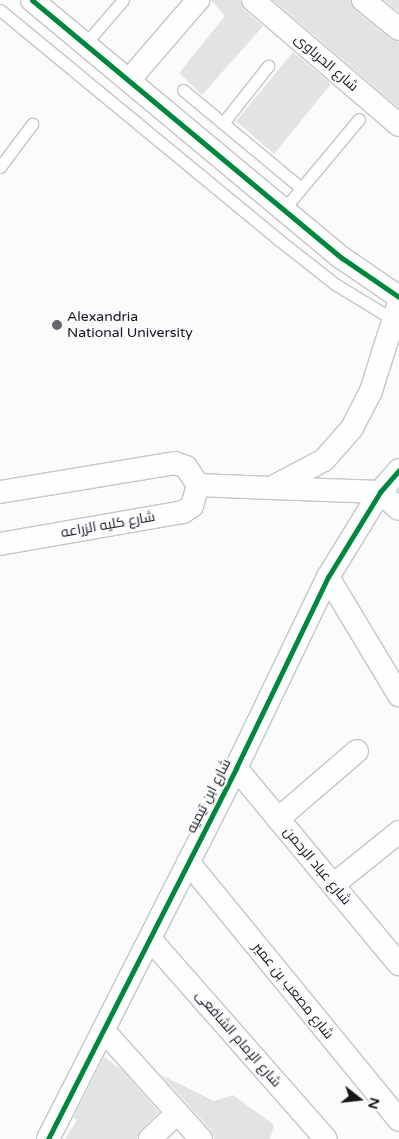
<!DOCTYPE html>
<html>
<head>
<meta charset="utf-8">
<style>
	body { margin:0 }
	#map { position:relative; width:399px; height:1139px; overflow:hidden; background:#fbfbfc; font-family:"Varela Round",Cairo,sans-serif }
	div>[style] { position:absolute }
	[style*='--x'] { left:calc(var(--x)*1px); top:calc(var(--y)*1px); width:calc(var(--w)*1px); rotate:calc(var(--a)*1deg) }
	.building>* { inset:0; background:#e2e3e5 }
	.roads { filter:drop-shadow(1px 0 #c5c6c8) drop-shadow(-1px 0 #c5c6c8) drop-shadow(0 1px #c5c6c8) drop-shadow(0 -1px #c5c6c8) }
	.service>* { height:11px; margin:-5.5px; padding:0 5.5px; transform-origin:5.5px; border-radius:5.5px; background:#fefeff }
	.minor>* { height:22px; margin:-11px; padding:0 11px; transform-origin:11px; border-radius:11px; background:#fefeff }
	.cycleway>* { height:5px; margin:-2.5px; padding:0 2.5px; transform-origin:2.5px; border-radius:2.5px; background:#00873e }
	.dots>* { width:14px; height:14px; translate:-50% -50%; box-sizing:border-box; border:2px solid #fafbfd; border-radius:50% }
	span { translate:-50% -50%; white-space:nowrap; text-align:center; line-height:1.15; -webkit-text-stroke:5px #fafbfd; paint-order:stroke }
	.street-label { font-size:14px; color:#16171b }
	.poi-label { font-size:14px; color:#16171b }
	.left { translate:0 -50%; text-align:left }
	.north { position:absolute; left:334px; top:1074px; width:50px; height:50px; -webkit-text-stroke:4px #fafbfd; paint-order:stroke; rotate:106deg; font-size:14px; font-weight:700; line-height:20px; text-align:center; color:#16171b }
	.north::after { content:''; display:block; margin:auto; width:18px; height:22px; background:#16171b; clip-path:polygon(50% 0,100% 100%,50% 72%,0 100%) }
</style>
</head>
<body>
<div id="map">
	<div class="building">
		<div style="clip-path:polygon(211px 0,240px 0,244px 10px,263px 26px,202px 95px,179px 73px,225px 16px)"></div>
		<div style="clip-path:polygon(273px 0,350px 0,355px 10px,391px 39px,399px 42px,399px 108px)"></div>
		<div style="clip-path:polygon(384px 0,399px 0,399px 12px)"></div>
		<div style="clip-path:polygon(293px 52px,331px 84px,274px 154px,236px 121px)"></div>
		<div style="clip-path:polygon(104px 1057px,122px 1070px,159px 1112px,141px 1130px,137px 1139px,65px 1139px,77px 1120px,73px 1118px)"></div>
		<div style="clip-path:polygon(161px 1075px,214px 1101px,233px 1095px,274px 1125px,270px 1139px,214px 1139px,211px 1130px)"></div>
	</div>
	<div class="roads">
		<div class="service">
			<div style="--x:0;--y:10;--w:362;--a:39.5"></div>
			<div style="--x:279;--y:240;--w:71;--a:38.2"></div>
			<div style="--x:335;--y:284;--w:69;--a:31.4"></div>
			<div style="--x:85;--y:44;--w:58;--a:-49.2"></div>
			<div style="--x:183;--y:90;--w:153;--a:39.7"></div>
			<div style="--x:223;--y:123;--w:73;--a:-51.7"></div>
			<div style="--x:0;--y:167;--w:54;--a:-53.3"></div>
			<div style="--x:284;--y:209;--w:117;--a:-50.2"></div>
		</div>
		<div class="minor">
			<div style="--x:32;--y:0;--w:403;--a:39.8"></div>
			<div style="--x:342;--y:258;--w:69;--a:34.4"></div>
			<div style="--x:253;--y:0;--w:192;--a:40.6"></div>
			<div style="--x:363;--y:0;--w:46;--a:38.9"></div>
			<div style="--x:129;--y:80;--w:106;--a:-49.2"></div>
			<div style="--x:198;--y:485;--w:73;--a:2.4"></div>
			<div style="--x:271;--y:488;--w:60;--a:-27.8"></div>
			<div style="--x:324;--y:460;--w:43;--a:-48.8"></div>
			<div style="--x:352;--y:428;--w:42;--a:-62.8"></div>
			<div style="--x:371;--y:391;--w:93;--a:-72.5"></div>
			<div style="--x:272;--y:488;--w:108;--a:2.1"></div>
			<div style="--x:380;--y:492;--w:25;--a:42"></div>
			<div style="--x:0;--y:492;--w:177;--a:-9.4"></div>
			<div style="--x:175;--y:463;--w:12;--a:20"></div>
			<div style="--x:186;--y:467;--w:22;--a:56"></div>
			<div style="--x:198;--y:485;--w:22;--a:106"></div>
			<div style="--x:192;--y:506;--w:11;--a:146"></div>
			<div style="--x:183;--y:512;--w:186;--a:170.1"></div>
			<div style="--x:328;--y:577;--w:138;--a:59"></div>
			<div style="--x:236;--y:768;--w:255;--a:50.3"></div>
			<div style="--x:278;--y:819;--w:104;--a:-40.7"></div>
			<div style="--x:188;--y:862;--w:333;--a:50.7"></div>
			<div style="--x:333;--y:885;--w:85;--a:-38.8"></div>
			<div style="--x:150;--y:939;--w:266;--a:48.7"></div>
			<div style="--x:104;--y:1031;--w:145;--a:48.1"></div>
			<div style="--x:48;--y:1139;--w:416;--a:-63.1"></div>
			<div style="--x:236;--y:768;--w:212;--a:-64.3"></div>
			<div style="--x:328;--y:577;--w:100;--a:-58.5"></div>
			<div style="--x:380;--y:492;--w:29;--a:-49"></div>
			<div style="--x:150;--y:1139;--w:37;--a:-44"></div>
		</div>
	</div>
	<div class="cycleway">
		<div style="--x:32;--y:0;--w:403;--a:39.8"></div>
		<div style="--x:342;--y:258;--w:69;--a:34.4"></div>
		<div style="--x:48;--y:1139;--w:416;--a:-63.1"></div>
		<div style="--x:236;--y:768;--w:212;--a:-64.3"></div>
		<div style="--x:328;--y:577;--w:100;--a:-58.5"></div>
		<div style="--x:380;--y:492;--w:29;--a:-49"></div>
	</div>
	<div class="dots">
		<div style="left:57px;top:325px;background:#66676a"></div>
	</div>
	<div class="street-label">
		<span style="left:326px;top:63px;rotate:41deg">شارع الحرباوى</span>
		<span style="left:108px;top:525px;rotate:-10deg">شارع كليه الزراعه</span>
		<span style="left:209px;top:796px;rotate:-63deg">شارع ابن تيميه</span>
		<span style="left:317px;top:866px;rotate:50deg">شارع عباد الرحمن</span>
		<span style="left:293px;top:991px;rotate:51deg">شارع مصعب بن عمير</span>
		<span style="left:238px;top:1039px;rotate:49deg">شارع الإمام الشافعى</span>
	</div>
	<div class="poi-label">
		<span class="left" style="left:67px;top:325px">Alexandria<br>National University</span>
	</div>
	<div class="north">N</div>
</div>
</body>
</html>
